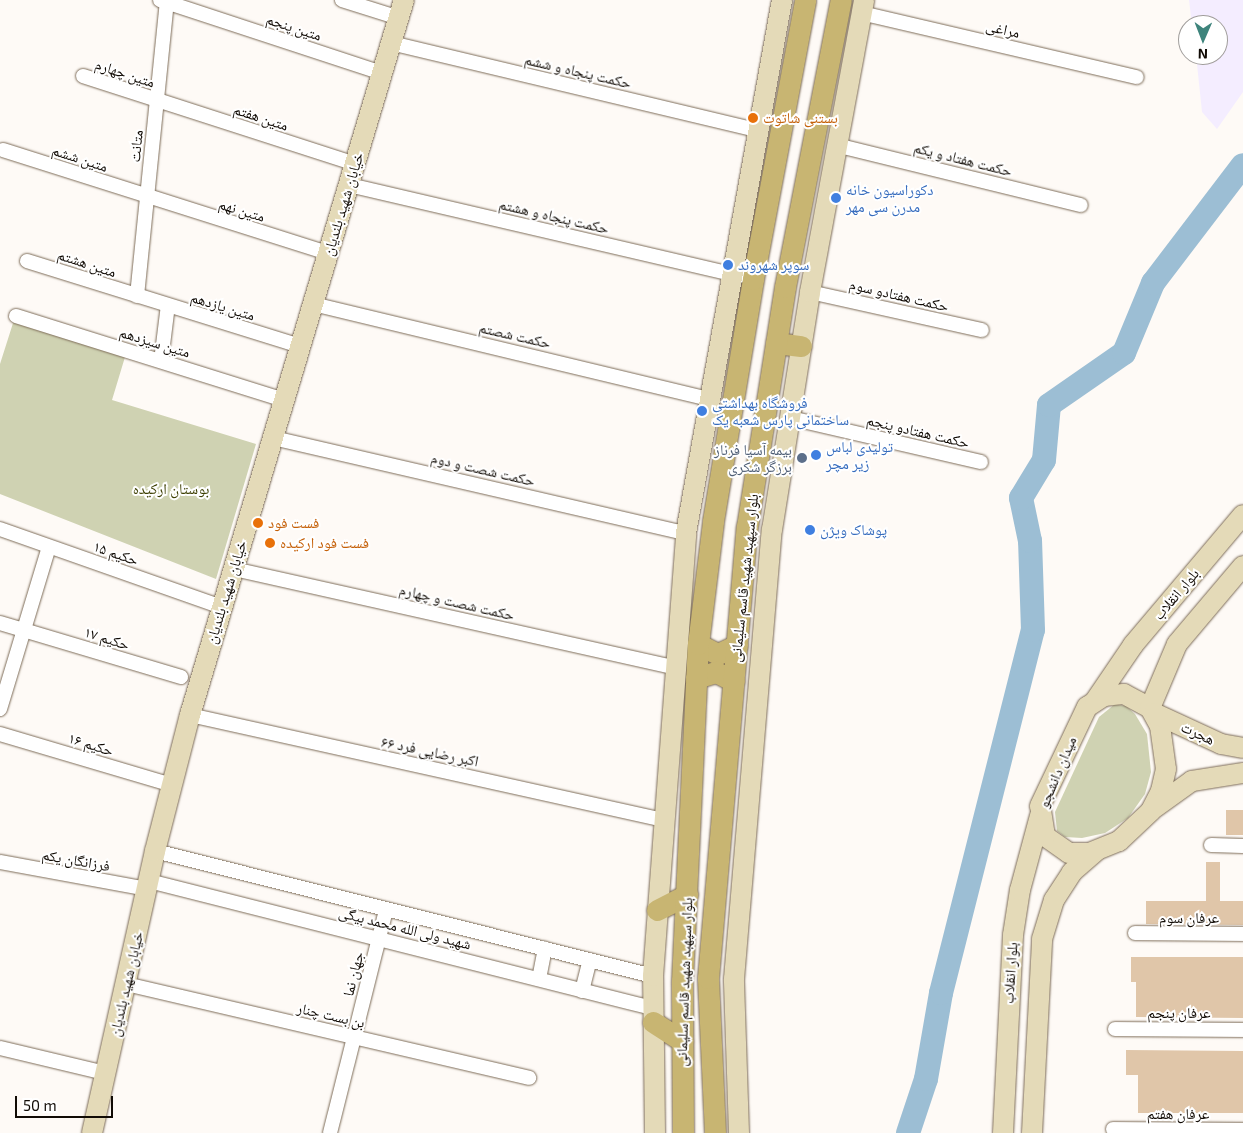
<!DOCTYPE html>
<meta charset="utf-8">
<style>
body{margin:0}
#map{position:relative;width:1243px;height:1133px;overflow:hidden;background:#fefaf6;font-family:"Exo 2","Noto Naskh Arabic",sans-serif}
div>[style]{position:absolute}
.education>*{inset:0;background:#f4edff}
.green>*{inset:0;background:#cfd2b2}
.river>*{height:24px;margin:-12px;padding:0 12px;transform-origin:12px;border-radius:12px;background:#9cbed4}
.building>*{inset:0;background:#e0c6a9;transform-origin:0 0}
.roads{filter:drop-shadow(0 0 1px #7d6c58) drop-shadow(0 0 1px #7d6c58)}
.street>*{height:14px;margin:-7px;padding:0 7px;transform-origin:7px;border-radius:7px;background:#fff}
.secondary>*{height:20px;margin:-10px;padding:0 10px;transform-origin:10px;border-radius:10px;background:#e4dab8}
.primary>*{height:21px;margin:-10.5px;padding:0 10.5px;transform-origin:10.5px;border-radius:10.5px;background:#c8b572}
.dots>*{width:14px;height:14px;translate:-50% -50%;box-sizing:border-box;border:2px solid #fff;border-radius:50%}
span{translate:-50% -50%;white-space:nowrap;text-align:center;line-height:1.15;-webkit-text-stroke:4px #fff;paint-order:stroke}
.street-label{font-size:15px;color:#110b05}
.food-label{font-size:15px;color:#c56008}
.left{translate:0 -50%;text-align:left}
.shop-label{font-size:15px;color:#366cbe}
.service-label{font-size:15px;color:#4e5e75}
.right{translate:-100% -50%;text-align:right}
.park-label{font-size:15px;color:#3c3e00}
.north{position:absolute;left:1178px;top:15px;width:50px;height:50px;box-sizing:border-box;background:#fff;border:1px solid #a09d9b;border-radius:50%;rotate:181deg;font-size:14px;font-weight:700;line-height:20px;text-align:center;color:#110b05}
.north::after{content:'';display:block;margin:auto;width:18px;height:22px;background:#3e847c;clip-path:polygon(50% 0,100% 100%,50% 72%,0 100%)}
.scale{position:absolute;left:15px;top:1096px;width:98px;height:22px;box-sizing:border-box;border:2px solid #110b05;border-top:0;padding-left:6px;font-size:15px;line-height:18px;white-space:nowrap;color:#110b05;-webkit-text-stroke:4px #fff;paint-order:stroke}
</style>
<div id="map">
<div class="education">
<i style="clip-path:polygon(1189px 0,1243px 0,1243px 92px,1217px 129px,1202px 112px,1196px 55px,1218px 55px,1218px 25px,1192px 25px)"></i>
</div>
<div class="green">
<i style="clip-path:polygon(14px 320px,125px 357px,112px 400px,256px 444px,216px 579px,0 494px,0 364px)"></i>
<i style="clip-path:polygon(1115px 704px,1126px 706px,1135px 714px,1147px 734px,1151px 772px,1145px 794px,1128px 818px,1105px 833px,1082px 838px,1065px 837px,1057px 831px,1055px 812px,1099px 717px)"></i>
</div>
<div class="river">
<i style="left:908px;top:1133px;width:57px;rotate:-71.6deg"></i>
<i style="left:926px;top:1079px;width:87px;rotate:-80.1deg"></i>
<i style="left:941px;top:993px;width:374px;rotate:-75.8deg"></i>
<i style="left:1033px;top:630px;width:89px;rotate:-91.9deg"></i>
<i style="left:1030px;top:541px;width:44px;rotate:-101.8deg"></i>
<i style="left:1021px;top:498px;width:44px;rotate:-58.8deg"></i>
<i style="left:1044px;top:460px;width:55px;rotate:-84.8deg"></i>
<i style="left:1049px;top:405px;width:91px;rotate:-34.7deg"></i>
<i style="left:1124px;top:353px;width:76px;rotate:-67.5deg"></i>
<i style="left:1153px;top:283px;width:148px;rotate:-52.7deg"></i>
</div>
<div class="building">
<i style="left:1226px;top:810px;width:17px;height:25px"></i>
<i style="clip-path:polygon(1206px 862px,1220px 862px,1220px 901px,1243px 901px,1243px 925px,1146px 924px,1146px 901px,1206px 901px)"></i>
<i style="clip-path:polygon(1131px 957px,1243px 957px,1243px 1018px,1136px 1017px,1136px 982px,1131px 982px)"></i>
<i style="clip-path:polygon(1126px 1050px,1243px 1051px,1243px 1113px,1138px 1113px,1138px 1075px,1126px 1075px)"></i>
</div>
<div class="roads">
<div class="street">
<i style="left:160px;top:0;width:234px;rotate:18.2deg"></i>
<i style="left:342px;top:0;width:60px;rotate:17.5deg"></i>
<i style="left:861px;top:13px;width:283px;rotate:13.1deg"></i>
<i style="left:391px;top:43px;width:376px;rotate:13.4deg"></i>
<i style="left:83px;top:76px;width:286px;rotate:17.9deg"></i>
<i style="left:836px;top:145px;width:252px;rotate:13.8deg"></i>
<i style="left:3px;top:150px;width:341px;rotate:17.6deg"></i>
<i style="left:349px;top:185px;width:401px;rotate:13.1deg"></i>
<i style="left:27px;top:261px;width:286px;rotate:17.3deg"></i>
<i style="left:810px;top:292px;width:176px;rotate:12.5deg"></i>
<i style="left:137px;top:296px;width:298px;rotate:-84.2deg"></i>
<i style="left:313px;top:304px;width:408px;rotate:13.5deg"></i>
<i style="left:16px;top:316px;width:281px;rotate:17.4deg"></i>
<i style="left:161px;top:361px;width:56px;rotate:-82.9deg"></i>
<i style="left:790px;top:418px;width:196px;rotate:13deg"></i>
<i style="left:273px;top:438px;width:424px;rotate:13deg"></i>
<i style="left:0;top:529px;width:234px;rotate:19.4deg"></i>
<i style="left:234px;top:569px;width:451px;rotate:12.6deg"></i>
<i style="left:0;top:623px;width:189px;rotate:16.6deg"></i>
<i style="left:0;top:709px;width:169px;rotate:-73.2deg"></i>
<i style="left:190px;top:715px;width:485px;rotate:12.5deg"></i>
<i style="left:0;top:734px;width:179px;rotate:16.5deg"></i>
<i style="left:1211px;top:845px;width:32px;rotate:2deg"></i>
<i style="left:155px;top:851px;width:513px;rotate:14.09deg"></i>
<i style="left:0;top:862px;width:149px;rotate:10.4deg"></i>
<i style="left:149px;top:881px;width:519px;rotate:14.17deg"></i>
<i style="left:1135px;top:933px;width:108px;rotate:0.5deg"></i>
<i style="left:539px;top:979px;width:31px;rotate:-79deg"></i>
<i style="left:126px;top:984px;width:414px;rotate:13.1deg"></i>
<i style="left:582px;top:991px;width:32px;rotate:-76deg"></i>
<i style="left:1115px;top:1029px;width:128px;rotate:0.4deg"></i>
<i style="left:0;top:1048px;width:108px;rotate:13.4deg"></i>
<i style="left:1113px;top:1129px;width:130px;rotate:0.4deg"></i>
<i style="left:330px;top:1133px;width:230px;rotate:-75.9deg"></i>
</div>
<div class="secondary">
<i style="left:1124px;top:694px;width:30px;rotate:28deg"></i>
<i style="left:1150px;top:708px;width:21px;rotate:61deg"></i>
<i style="left:1160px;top:726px;width:43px;rotate:82.1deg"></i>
<i style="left:1166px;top:769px;width:23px;rotate:103deg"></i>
<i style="left:1161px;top:791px;width:22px;rotate:117deg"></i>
<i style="left:1151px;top:811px;width:44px;rotate:136.8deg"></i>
<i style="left:1119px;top:841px;width:32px;rotate:158deg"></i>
<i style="left:1089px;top:853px;width:20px;rotate:180deg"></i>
<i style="left:1069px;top:853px;width:29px;rotate:-145deg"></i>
<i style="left:1045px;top:836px;width:30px;rotate:-99deg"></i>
<i style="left:1040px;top:806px;width:110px;rotate:-64.6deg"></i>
<i style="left:1087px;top:707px;width:20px;rotate:-33deg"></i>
<i style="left:1104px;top:696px;width:20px;rotate:-6deg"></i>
<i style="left:1095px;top:701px;width:68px;rotate:-55.8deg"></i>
<i style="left:1133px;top:645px;width:170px;rotate:-49.8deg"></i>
<i style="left:1150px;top:708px;width:69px;rotate:-67.1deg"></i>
<i style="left:1177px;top:644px;width:102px;rotate:-49.8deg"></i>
<i style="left:1154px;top:713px;width:74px;rotate:24.8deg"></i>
<i style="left:1221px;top:744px;width:22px;rotate:10deg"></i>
<i style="left:1153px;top:809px;width:48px;rotate:-35.7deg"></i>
<i style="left:1192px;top:781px;width:52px;rotate:-8.9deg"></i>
<i style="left:92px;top:1133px;width:289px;rotate:-77.4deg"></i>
<i style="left:155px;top:851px;width:140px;rotate:-75.6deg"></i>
<i style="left:190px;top:715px;width:746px;rotate:-73.34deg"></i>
<i style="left:655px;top:1133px;width:157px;rotate:-90.7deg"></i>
<i style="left:653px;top:976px;width:444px;rotate:-85.7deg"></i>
<i style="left:686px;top:533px;width:542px;rotate:-79.79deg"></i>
<i style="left:739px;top:1133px;width:154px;rotate:-91.9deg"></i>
<i style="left:734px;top:979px;width:451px;rotate:-85.2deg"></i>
<i style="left:772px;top:530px;width:241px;rotate:-80.9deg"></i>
<i style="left:810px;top:292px;width:297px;rotate:-79.5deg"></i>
<i style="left:1003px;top:1133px;width:198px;rotate:-87.1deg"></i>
<i style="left:1013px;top:935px;width:46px;rotate:-81.2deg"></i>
<i style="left:1020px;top:890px;width:77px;rotate:-74.9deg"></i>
<i style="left:1032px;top:1133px;width:194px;rotate:-87deg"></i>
<i style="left:1042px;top:939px;width:41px;rotate:-72.9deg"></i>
<i style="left:1054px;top:900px;width:33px;rotate:-57deg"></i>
<i style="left:1072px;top:872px;width:32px;rotate:-41deg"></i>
</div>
<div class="primary">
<i style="left:776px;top:343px;width:25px;rotate:7deg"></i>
<i style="left:698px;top:644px;width:22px;rotate:27deg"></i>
<i style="left:718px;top:654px;width:21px;rotate:-25deg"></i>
<i style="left:696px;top:678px;width:21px;rotate:-17deg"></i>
<i style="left:716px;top:672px;width:20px;rotate:27deg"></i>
<i style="left:657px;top:910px;width:34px;rotate:-27deg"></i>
<i style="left:653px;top:1022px;width:35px;rotate:33deg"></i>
<i style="left:683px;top:1133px;width:152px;rotate:-90.4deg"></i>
<i style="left:682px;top:981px;width:337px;rotate:-87.3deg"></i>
<i style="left:698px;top:644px;width:124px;rotate:-83deg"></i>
<i style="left:713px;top:521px;width:245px;rotate:-80.6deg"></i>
<i style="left:753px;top:279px;width:284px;rotate:-79.4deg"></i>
<i style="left:715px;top:1133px;width:155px;rotate:-92.6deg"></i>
<i style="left:708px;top:978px;width:453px;rotate:-85.1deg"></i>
<i style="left:747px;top:527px;width:243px;rotate:-81deg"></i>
<i style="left:785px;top:287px;width:292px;rotate:-79deg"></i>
</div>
</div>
<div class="dots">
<i style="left:753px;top:118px;background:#e8710a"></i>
<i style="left:836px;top:198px;background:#3f7fe0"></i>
<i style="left:728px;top:265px;background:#3f7fe0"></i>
<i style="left:702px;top:411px;background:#3f7fe0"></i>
<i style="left:816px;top:455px;background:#3f7fe0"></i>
<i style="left:802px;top:458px;background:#5c6f8a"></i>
<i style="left:258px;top:523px;background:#e8710a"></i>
<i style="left:810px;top:530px;background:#3f7fe0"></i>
<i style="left:270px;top:543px;background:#e8710a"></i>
</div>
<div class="street-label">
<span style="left:294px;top:27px;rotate:18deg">متین پنجم</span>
<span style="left:1003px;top:29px;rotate:13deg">مراغی</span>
<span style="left:578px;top:71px;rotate:13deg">حکمت پنجاه و ششم</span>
<span style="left:125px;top:73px;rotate:18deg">متین چهارم</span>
<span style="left:261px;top:117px;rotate:18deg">متین هفتم</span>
<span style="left:136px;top:146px;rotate:-84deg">متانت</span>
<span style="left:80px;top:158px;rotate:18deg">متین ششم</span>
<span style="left:963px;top:159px;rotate:14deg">حکمت هفتاد و یکم</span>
<span style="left:343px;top:204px;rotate:-73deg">خیابان شهید بلندیان</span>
<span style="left:242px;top:210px;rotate:17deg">متین نهم</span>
<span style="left:554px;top:216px;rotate:13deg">حکمت پنجاه و هشتم</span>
<span style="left:87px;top:263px;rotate:18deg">متین هشتم</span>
<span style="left:899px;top:295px;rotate:13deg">حکمت هفتادو سوم</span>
<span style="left:223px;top:306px;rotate:17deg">متین یازدهم</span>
<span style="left:515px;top:335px;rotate:13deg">حکمت شصتم</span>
<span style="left:155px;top:342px;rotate:17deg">متین سیزدهم</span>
<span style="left:918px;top:431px;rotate:13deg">حکمت هفتادو پنجم</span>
<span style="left:483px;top:469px;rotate:13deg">حکمت شصت و دوم</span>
<span style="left:116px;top:553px;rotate:19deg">حکیم ۱۵</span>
<span style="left:744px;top:578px;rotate:-84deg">بلوار سپهبد شهید قاسم سلیمانی</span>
<span style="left:226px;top:592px;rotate:-73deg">خیابان شهید بلندیان</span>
<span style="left:1176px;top:594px;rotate:-50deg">بلوار انقلاب</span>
<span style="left:457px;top:602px;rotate:13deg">حکمت شصت و چهارم</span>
<span style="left:107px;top:638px;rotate:17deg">حکیم ۱۷</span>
<span style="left:1198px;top:733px;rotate:25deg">هجرت</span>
<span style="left:91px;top:744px;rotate:17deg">حکیم ۱۶</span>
<span style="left:430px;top:751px;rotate:12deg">۶۶ اکبر رضایی فرد</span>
<span style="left:1057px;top:772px;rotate:-67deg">میدان دانشجو</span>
<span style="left:76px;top:860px;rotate:10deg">فرزانگان یکم</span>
<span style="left:1189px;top:918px">عرفان سوم</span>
<span style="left:405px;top:928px;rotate:14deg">شهید ولی الله محمد بیگی</span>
<span style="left:1010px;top:973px;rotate:-86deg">بلوار انقلاب</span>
<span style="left:353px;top:974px;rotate:-76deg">جهان نما</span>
<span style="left:684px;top:982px;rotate:-88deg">بلوار سپهبد شهید قاسم سلیمانی</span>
<span style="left:126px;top:984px;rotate:-77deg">خیابان شهید بلندیان</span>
<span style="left:1179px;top:1013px">عرفان پنجم</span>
<span style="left:331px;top:1015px;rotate:13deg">بن بست چنار</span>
<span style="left:1178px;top:1114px">عرفان هفتم</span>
</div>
<div class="food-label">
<span class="left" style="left:763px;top:118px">بستنی شاتوت</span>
<span class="left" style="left:268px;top:523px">فست فود</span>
<span class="left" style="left:280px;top:543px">فست فود ارکیده</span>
</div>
<div class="shop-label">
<span class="left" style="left:846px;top:198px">دکوراسیون خانه<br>مدرن سی مهر</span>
<span class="left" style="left:738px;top:265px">سوپر شهروند</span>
<span class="left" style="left:712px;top:411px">فروشگاه بهداشتی<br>ساختمانی پارس شعبه یک</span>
<span class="left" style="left:826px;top:455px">تولیدی لباس<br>زیر مچر</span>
<span class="left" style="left:820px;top:530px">پوشاک ویژن</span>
</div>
<div class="service-label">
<span class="right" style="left:792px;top:458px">بیمه آسیا فرناز<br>برزگر شکری</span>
</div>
<div class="park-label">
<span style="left:171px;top:489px">بوستان ارکیده</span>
</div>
<div class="north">N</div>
<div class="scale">50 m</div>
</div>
